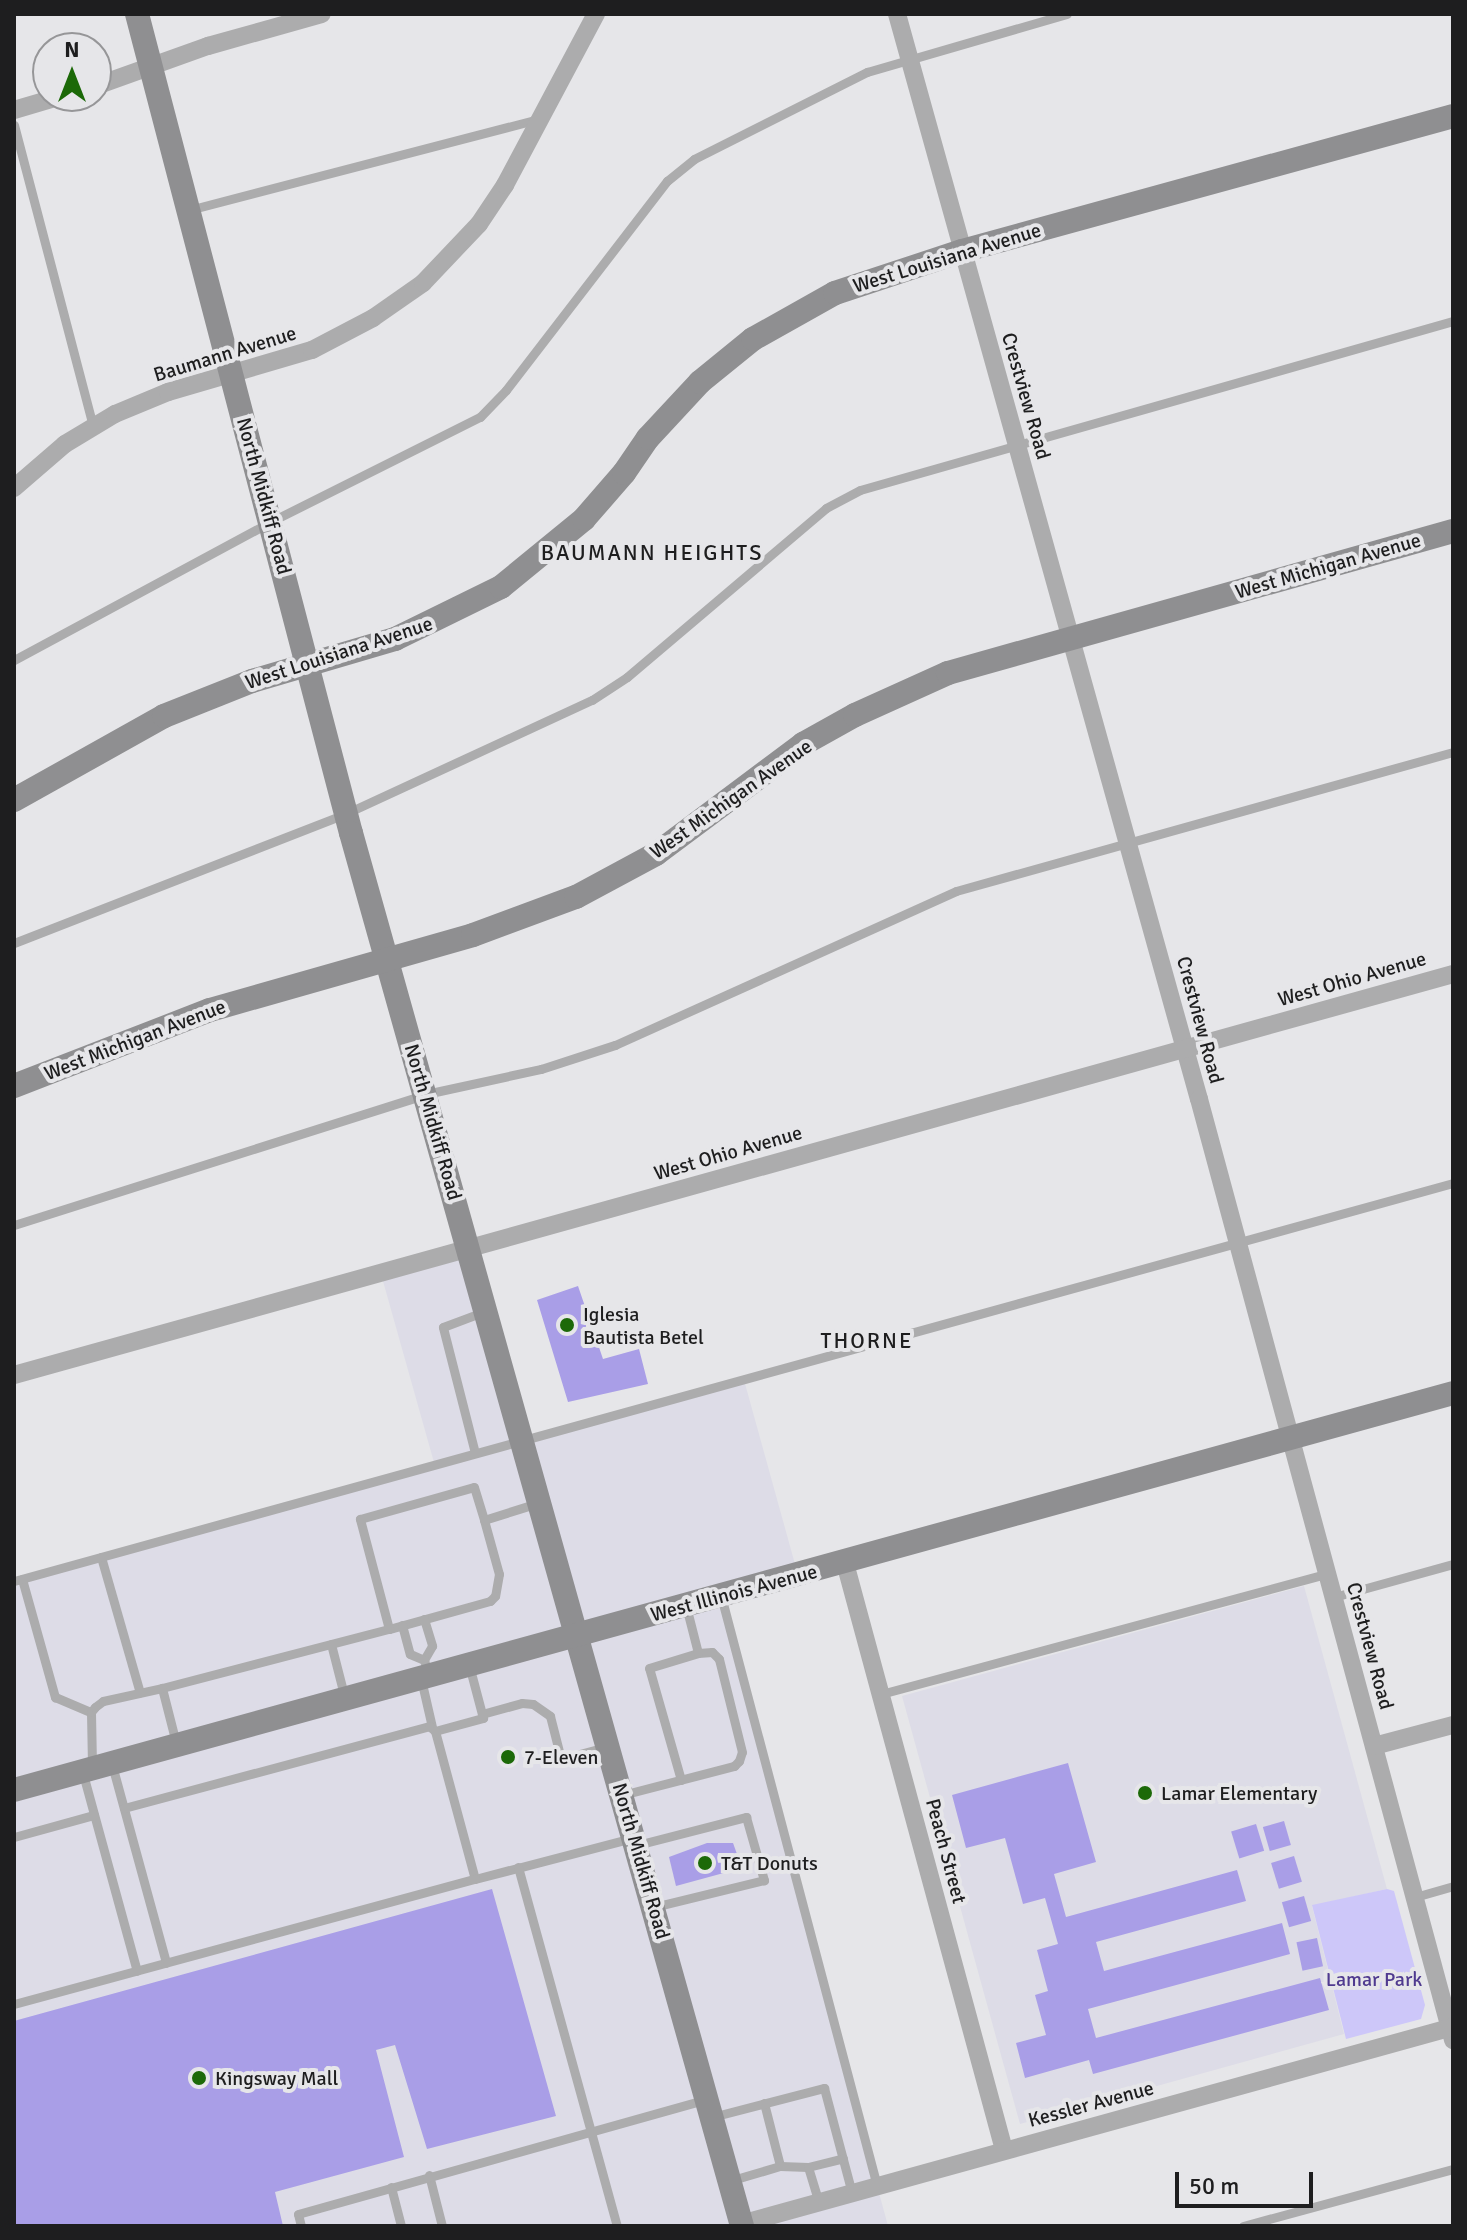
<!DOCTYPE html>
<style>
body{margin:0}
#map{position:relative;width:1467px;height:2240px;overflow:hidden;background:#e6e6e9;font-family:Signika,sans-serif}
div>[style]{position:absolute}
.built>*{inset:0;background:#dddce7}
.green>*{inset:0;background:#cdc7f9}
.building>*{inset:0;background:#a99ee7;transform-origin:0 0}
.lane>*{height:9px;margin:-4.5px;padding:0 4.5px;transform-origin:4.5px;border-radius:4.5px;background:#acacad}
.street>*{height:18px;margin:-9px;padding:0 9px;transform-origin:9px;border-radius:9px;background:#acacad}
.secondary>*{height:24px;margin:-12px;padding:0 12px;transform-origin:12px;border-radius:12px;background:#8f8f91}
.dots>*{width:22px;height:22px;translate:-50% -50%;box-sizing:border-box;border:4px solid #e6e6e9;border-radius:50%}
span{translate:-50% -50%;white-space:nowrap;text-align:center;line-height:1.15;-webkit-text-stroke:8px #e6e6e9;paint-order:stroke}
.street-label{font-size:20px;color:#1e1e1f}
.poi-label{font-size:20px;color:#1e1e1f}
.left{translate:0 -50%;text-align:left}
.park-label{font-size:20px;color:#4f3a8f}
.neighbourhood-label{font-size:22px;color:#1e1e1f;letter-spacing:2px}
.frame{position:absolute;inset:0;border:16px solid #1e1e1f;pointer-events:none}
.north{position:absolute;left:32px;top:32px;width:80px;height:80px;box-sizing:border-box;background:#e6e6e9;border:2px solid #969698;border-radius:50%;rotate:0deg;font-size:22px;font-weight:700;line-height:32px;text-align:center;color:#1e1e1f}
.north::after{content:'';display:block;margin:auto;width:28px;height:36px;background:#1c6908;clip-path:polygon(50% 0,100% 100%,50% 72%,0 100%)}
.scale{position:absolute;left:1175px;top:2172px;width:138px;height:36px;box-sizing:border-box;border:4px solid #1e1e1f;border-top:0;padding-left:10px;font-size:24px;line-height:28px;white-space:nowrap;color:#1e1e1f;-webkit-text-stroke:6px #e6e6e9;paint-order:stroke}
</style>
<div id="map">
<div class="built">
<i style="clip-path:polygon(461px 1252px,527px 1441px,744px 1380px,798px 1575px,718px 1597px,888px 2226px,14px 2226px,14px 1582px,435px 1466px,381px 1274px)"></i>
<i style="clip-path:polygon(1304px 1586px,1387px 1889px,1312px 1906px,1344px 2034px,1020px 2124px,902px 1696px)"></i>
</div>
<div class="green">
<i style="clip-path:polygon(1387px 1889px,1394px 1891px,1425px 2005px,1421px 2019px,1346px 2039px,1312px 1905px)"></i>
</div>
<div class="building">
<i style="clip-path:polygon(578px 1286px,603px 1359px,639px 1349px,648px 1384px,568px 1402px,537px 1300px)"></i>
<i style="clip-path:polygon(1068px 1763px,1096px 1862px,1054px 1874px,1066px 1917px,1237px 1870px,1246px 1901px,1096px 1942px,1104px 1971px,1282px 1923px,1290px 1954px,1088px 2009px,1096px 2038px,1320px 1978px,1329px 2010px,1093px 2074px,1089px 2060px,1025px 2078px,1016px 2043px,1046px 2035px,1035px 1995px,1048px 1991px,1037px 1950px,1058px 1944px,1045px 1898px,1023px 1904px,1005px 1838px,966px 1848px,952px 1795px)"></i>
<i style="left:1284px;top:1821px;width:25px;height:22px;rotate:74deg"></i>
<i style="left:1256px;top:1824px;width:28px;height:26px;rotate:73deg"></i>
<i style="clip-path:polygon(707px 1843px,733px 1843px,742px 1868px,676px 1886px,669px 1857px)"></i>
<i style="left:1294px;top:1856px;width:27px;height:24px;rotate:73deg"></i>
<i style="clip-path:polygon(492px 1889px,556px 2116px,427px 2149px,395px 2045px,376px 2050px,404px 2157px,275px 2192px,283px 2226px,14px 2226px,14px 2021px)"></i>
<i style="left:1304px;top:1896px;width:26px;height:23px;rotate:74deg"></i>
<i style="left:1317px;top:1938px;width:29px;height:21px;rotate:78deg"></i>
</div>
<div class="lane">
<i style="left:14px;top:125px;width:312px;rotate:75.3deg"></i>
<i style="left:189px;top:210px;width:361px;rotate:-14.6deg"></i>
<i style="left:14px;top:660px;width:291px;rotate:-28.3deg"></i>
<i style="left:270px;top:522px;width:235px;rotate:-26.6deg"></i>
<i style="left:480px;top:417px;width:37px;rotate:-46deg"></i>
<i style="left:506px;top:390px;width:264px;rotate:-52.4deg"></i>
<i style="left:667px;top:181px;width:35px;rotate:-39deg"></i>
<i style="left:694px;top:159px;width:194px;rotate:-26.7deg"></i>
<i style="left:867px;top:72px;width:208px;rotate:-16.2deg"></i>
<i style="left:14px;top:943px;width:357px;rotate:-21.3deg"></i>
<i style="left:347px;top:813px;width:270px;rotate:-24.8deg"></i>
<i style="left:592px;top:700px;width:42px;rotate:-33.3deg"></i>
<i style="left:627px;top:677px;width:261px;rotate:-40.3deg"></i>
<i style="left:826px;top:508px;width:38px;rotate:-28deg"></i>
<i style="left:860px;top:490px;width:617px;rotate:-15.91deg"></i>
<i style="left:14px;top:1225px;width:432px;rotate:-17.6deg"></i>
<i style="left:426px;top:1094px;width:118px;rotate:-12.3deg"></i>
<i style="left:541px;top:1069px;width:78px;rotate:-18deg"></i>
<i style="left:615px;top:1045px;width:374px;rotate:-24.3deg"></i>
<i style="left:956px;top:891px;width:516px;rotate:-15.63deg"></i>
<i style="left:475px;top:1453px;width:130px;rotate:-104.3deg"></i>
<i style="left:443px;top:1327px;width:43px;rotate:-20.6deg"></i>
<i style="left:484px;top:1520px;width:56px;rotate:74.5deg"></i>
<i style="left:499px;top:1574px;width:22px;rotate:100deg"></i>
<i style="left:495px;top:1596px;width:7px;rotate:135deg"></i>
<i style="left:490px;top:1601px;width:105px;rotate:164.5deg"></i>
<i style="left:389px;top:1629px;width:114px;rotate:-104.8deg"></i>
<i style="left:360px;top:1519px;width:118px;rotate:-15.7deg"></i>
<i style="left:474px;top:1487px;width:34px;rotate:73deg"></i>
<i style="left:484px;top:1520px;width:57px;rotate:-17.5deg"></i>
<i style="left:101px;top:1557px;width:141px;rotate:74deg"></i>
<i style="left:22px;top:1579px;width:123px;rotate:74.4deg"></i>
<i style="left:55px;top:1697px;width:39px;rotate:23deg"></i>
<i style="left:14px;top:1581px;width:1493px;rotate:-15.46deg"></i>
<i style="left:721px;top:1596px;width:610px;rotate:75.19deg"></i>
<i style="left:1334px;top:1597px;width:123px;rotate:-15.5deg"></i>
<i style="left:424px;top:1619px;width:28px;rotate:73deg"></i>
<i style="left:432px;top:1646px;width:16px;rotate:120deg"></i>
<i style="left:424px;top:1660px;width:17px;rotate:73deg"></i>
<i style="left:402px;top:1625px;width:30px;rotate:75deg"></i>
<i style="left:410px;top:1654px;width:15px;rotate:23deg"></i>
<i style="left:331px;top:1644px;width:57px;rotate:75.7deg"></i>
<i style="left:421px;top:1679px;width:49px;rotate:77.1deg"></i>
<i style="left:881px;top:1694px;width:462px;rotate:-15.1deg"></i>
<i style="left:482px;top:1714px;width:41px;rotate:-15.4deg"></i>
<i style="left:522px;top:1703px;width:11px;rotate:5deg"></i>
<i style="left:533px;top:1704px;width:21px;rotate:35deg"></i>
<i style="left:550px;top:1716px;width:44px;rotate:75.7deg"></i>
<i style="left:561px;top:1759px;width:47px;rotate:-14.9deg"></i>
<i style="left:435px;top:1731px;width:50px;rotate:-15.2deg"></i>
<i style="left:483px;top:1718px;width:55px;rotate:-104.8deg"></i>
<i style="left:176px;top:1743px;width:57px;rotate:-104.3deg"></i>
<i style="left:162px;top:1688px;width:235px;rotate:-14.6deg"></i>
<i style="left:92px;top:1765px;width:53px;rotate:-91.1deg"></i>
<i style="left:91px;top:1712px;width:6px;rotate:-51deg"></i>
<i style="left:95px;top:1707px;width:10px;rotate:-37deg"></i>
<i style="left:103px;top:1701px;width:60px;rotate:-12.4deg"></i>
<i style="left:112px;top:1765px;width:205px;rotate:74.7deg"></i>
<i style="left:83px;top:1774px;width:204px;rotate:74.7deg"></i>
<i style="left:681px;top:1780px;width:116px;rotate:-105.9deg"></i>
<i style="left:649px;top:1668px;width:51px;rotate:-17deg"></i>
<i style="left:622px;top:1795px;width:116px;rotate:-14.5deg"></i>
<i style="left:734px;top:1766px;width:7px;rotate:-45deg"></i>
<i style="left:739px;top:1761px;width:9px;rotate:-72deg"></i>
<i style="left:742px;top:1752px;width:96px;rotate:-103.9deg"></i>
<i style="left:719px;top:1659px;width:10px;rotate:-135deg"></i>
<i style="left:712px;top:1652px;width:14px;rotate:176deg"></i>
<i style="left:698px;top:1653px;width:49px;rotate:-104.3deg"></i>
<i style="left:124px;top:1808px;width:316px;rotate:-15deg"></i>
<i style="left:429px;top:1726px;width:8px;rotate:40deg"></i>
<i style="left:435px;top:1731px;width:153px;rotate:74.9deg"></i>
<i style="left:475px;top:1879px;width:162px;rotate:-14.6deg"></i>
<i style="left:14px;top:1837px;width:83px;rotate:-15.4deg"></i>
<i style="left:637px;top:1845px;width:113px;rotate:-14.4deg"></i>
<i style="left:746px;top:1817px;width:66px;rotate:74.1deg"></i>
<i style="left:764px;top:1880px;width:113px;rotate:166.2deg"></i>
<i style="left:518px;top:1867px;width:372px;rotate:74.6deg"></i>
<i style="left:1415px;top:1897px;width:40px;rotate:-16deg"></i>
<i style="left:14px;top:2004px;width:478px;rotate:-15.2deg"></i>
<i style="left:764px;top:2103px;width:65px;rotate:75.7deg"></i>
<i style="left:712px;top:2117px;width:116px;rotate:-14.5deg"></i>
<i style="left:824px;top:2088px;width:109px;rotate:75.1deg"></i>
<i style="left:808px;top:2167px;width:37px;rotate:73deg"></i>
<i style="left:429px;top:2175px;width:53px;rotate:75.7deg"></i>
<i style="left:729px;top:2181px;width:53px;rotate:-16.4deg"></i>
<i style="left:780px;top:2166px;width:28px;rotate:2deg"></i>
<i style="left:808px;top:2167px;width:36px;rotate:-14deg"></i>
<i style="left:391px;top:2187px;width:40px;rotate:75.6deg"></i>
<i style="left:301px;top:2226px;width:12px;rotate:-104deg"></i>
<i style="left:298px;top:2214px;width:421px;rotate:-15.7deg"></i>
<i style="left:1243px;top:2226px;width:218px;rotate:-15.2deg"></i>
</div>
<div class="street">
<i style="left:897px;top:14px;width:1126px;rotate:74.45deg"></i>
<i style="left:1199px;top:1099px;width:975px;rotate:74.89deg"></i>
<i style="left:96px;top:86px;width:119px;rotate:-19.7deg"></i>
<i style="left:208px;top:46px;width:118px;rotate:-15.7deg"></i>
<i style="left:14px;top:110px;width:50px;rotate:-16.3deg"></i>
<i style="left:14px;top:488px;width:67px;rotate:-40.8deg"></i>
<i style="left:65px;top:444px;width:58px;rotate:-31deg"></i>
<i style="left:115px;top:414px;width:57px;rotate:-22.5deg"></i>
<i style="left:168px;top:392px;width:150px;rotate:-16.3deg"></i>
<i style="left:312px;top:350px;width:69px;rotate:-27.7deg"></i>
<i style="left:373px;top:318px;width:61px;rotate:-35deg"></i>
<i style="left:423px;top:283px;width:81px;rotate:-46.5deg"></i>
<i style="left:479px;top:224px;width:47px;rotate:-56.3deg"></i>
<i style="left:505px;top:185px;width:194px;rotate:-62deg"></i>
<i style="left:14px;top:1375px;width:1494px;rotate:-15.57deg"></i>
<i style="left:845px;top:1563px;width:608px;rotate:74.84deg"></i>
<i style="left:1374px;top:1746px;width:82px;rotate:-14.9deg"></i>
<i style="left:741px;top:2224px;width:739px;rotate:-15.47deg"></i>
</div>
<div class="secondary">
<i style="left:137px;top:14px;width:846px;rotate:75.36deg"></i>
<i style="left:351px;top:833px;width:1447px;rotate:74.32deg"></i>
<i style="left:14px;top:800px;width:172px;rotate:-29.2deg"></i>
<i style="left:164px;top:716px;width:95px;rotate:-21.7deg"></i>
<i style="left:252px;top:681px;width:149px;rotate:-16.4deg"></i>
<i style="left:395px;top:639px;width:118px;rotate:-26.1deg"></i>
<i style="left:501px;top:587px;width:107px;rotate:-39.3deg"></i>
<i style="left:584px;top:519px;width:61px;rotate:-49deg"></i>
<i style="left:624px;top:473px;width:42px;rotate:-55.6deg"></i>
<i style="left:648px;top:438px;width:76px;rotate:-47.1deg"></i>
<i style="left:700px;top:382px;width:68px;rotate:-39.1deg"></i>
<i style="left:753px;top:339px;width:94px;rotate:-29.3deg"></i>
<i style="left:835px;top:293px;width:134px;rotate:-18.3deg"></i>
<i style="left:962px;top:251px;width:509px;rotate:-15.37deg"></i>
<i style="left:14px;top:1086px;width:210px;rotate:-21.2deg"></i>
<i style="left:210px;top:1010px;width:273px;rotate:-15.9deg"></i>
<i style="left:473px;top:935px;width:110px;rotate:-20.3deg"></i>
<i style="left:576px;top:897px;width:91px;rotate:-28.3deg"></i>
<i style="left:656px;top:854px;width:184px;rotate:-36.8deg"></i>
<i style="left:803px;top:744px;width:60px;rotate:-29.1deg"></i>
<i style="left:855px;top:715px;width:102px;rotate:-24.3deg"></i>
<i style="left:948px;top:673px;width:525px;rotate:-15.71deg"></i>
<i style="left:14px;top:1790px;width:1493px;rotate:-15.42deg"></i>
</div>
<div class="dots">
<i style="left:567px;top:1325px;background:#1c6908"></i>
<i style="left:508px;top:1757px;background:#1c6908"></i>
<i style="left:1145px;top:1793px;background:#1c6908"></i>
<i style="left:705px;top:1863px;background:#1c6908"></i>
<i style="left:199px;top:2078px;background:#1c6908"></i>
</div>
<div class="street-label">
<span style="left:947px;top:258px;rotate:-17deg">West Louisiana Avenue</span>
<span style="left:225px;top:354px;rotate:-17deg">Baumann Avenue</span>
<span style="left:1026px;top:396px;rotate:74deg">Crestview Road</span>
<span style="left:264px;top:496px;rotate:75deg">North Midkiff Road</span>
<span style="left:1328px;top:566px;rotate:-16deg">West Michigan Avenue</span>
<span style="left:339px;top:653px;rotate:-18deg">West Louisiana Avenue</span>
<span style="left:731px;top:799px;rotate:-35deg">West Michigan Avenue</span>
<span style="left:1352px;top:979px;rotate:-16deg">West Ohio Avenue</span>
<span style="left:1200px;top:1020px;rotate:75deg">Crestview Road</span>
<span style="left:135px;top:1040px;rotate:-21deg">West Michigan Avenue</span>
<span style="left:433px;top:1122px;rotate:74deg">North Midkiff Road</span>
<span style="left:728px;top:1153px;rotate:-16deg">West Ohio Avenue</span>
<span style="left:734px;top:1593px;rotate:-15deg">West Illinois Avenue</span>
<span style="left:1370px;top:1646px;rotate:75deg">Crestview Road</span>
<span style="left:946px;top:1851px;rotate:75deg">Peach Street</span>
<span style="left:641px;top:1861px;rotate:74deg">North Midkiff Road</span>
<span style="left:1091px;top:2104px;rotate:-15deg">Kessler Avenue</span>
</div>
<div class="poi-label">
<span class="left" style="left:583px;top:1326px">Iglesia<br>Bautista Betel</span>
<span class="left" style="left:524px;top:1757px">7-Eleven</span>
<span class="left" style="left:1161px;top:1793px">Lamar Elementary</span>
<span class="left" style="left:721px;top:1863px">T&amp;T Donuts</span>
<span class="left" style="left:215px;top:2078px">Kingsway Mall</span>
</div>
<div class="park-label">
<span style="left:1374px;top:1979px">Lamar Park</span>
</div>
<div class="neighbourhood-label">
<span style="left:652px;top:553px">BAUMANN HEIGHTS</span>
<span style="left:867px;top:1341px">THORNE</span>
</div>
<div class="frame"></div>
<div class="north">N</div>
<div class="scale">50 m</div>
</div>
